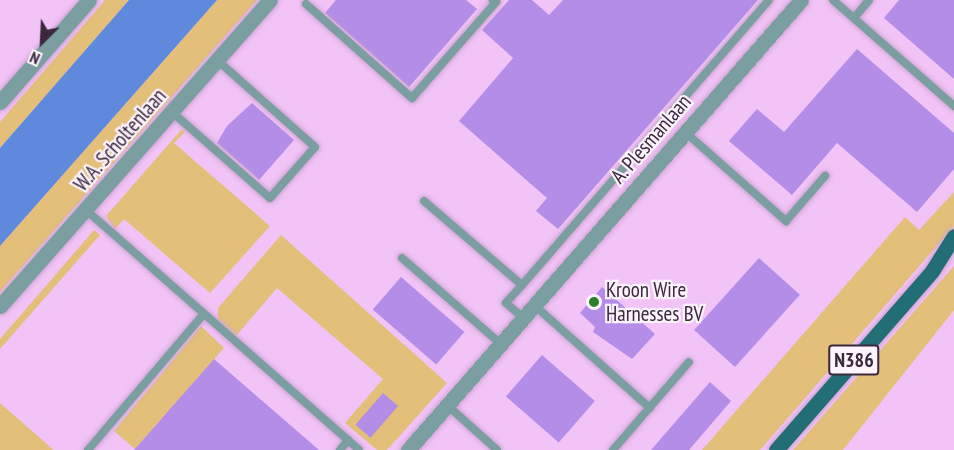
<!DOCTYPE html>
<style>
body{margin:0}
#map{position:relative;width:954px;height:450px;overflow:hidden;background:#f1c3f6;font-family:"PT Sans Narrow",sans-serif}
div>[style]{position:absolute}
.green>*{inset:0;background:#e3bf79}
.water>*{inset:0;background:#5f89dc}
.building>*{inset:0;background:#b48de8;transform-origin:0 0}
.roads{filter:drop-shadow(0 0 2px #cca4d1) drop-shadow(0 0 2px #cca4d1)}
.lane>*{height:8px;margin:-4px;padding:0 4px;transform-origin:4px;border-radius:4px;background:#7b9ea1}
.street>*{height:15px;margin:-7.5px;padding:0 7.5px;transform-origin:7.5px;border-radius:7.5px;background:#7b9ea1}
.primary>*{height:15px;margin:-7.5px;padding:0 7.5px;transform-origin:7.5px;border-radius:7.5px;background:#236e74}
.dots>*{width:16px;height:16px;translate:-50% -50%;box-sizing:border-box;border:3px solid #fcf3fd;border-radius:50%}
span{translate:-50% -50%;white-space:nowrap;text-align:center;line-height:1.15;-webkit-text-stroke:4.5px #fcf3fd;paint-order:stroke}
.shield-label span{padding:2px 4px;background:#fcf3fd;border:2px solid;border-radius:4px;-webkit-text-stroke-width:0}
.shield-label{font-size:20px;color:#3a283c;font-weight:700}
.street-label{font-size:21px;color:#3a283c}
.poi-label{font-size:21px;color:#3a283c}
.left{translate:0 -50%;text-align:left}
.north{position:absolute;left:12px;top:12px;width:60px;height:60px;-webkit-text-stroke:4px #fcf3fd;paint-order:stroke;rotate:204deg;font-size:16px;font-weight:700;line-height:24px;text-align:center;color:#3a283c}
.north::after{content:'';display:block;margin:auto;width:21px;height:27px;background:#3a283c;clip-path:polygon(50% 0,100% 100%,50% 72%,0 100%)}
</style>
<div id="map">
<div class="green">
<i style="clip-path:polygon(105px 0,129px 0,0 148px,0 122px)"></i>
<i style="clip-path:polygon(217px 0,257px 0,0 292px,0 246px)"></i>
<i style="clip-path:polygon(182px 129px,185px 132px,174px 143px,270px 226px,210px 293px,124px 219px,115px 229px,106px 216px)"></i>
<i style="clip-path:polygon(954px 192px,954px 226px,760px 450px,702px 450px,905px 217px,919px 230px)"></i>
<i style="clip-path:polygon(94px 230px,100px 235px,0 349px,0 339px)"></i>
<i style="clip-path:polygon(281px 235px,447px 383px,387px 450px,377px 450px,345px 423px,383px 379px,277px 288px,236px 336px,218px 319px,218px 308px)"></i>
<i style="clip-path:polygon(954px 266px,954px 310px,843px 450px,793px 450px)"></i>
<i style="clip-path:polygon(201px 326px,224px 348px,135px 449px,114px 431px)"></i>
<i style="clip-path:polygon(0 403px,48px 445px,53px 450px,0 450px)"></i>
</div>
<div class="water">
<i style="clip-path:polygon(129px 0,217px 0,0 246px,0 148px)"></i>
</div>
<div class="building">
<i style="clip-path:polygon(336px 0,466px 0,477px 9px,409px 87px,325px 13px)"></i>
<i style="clip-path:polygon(509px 0,532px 0,549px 15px,563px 0,758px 0,558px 229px,536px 211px,547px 198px,459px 121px,513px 58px,482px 30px)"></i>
<i style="clip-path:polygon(899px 0,954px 0,954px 79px,884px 18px)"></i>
<i style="clip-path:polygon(857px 49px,954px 133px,954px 169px,917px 212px,837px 143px,792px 195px,729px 141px,757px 109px,784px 132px)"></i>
<i style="clip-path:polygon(252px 103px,294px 140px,259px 180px,217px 143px,227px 126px)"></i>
<i style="left:759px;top:258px;width:55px;height:97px;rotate:42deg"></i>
<i style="left:401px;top:277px;width:84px;height:43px;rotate:41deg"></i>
<i style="clip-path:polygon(602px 287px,655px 334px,632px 359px,593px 332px,595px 327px,580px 313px)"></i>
<i style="left:542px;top:355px;width:70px;height:55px;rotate:41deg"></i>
<i style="clip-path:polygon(214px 359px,319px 450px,134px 450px)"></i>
<i style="clip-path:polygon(710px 382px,731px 401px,689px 450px,651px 450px)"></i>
<i style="left:383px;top:393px;width:20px;height:42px;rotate:41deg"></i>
</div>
<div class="roads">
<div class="lane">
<i style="left:833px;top:0;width:161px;rotate:41.2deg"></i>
<i style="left:306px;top:4px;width:142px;rotate:41.6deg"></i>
<i style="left:412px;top:98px;width:128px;rotate:-48.8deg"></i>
<i style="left:496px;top:2px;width:4px;rotate:-146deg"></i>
<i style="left:854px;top:18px;width:23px;rotate:-50deg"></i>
<i style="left:172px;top:112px;width:130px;rotate:41.3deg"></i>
<i style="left:270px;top:198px;width:68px;rotate:-48.6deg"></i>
<i style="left:315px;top:147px;width:131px;rotate:-138.4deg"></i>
<i style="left:685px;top:132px;width:135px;rotate:41.4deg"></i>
<i style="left:786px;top:221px;width:60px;rotate:-49.1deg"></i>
<i style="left:424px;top:201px;width:129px;rotate:40.6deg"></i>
<i style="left:522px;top:285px;width:24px;rotate:132deg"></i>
<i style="left:506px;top:303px;width:23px;rotate:41deg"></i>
<i style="left:86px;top:210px;width:363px;rotate:41.3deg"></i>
<i style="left:402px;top:258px;width:131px;rotate:41deg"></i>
<i style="left:522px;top:285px;width:377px;rotate:-49.1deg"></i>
<i style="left:534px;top:305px;width:155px;rotate:41.6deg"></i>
<i style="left:447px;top:405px;width:67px;rotate:42deg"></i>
<i style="left:88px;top:450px;width:177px;rotate:-49.6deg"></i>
<i style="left:340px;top:450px;width:13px;rotate:-51deg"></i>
<i style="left:613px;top:450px;width:116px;rotate:-49.2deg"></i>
</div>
<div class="street">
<i style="left:0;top:102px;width:135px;rotate:-48.9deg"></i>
<i style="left:0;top:306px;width:408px;rotate:-48.6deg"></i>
<i style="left:408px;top:450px;width:597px;rotate:-48.87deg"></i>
</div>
<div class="primary">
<i style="left:776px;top:450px;width:237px;rotate:-48.9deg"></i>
<i style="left:932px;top:271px;width:41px;rotate:-57.8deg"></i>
</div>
</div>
<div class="dots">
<i style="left:594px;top:302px;background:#2b7e2b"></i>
</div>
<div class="shield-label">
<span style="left:854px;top:360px">N386</span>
</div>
<div class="street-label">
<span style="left:651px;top:139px;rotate:-49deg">A. Plesmanlaan</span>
<span style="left:120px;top:140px;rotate:-49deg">W.A. Scholtenlaan</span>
</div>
<div class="poi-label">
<span class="left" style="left:606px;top:302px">Kroon Wire<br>Harnesses BV</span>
</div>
<div class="north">N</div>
</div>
